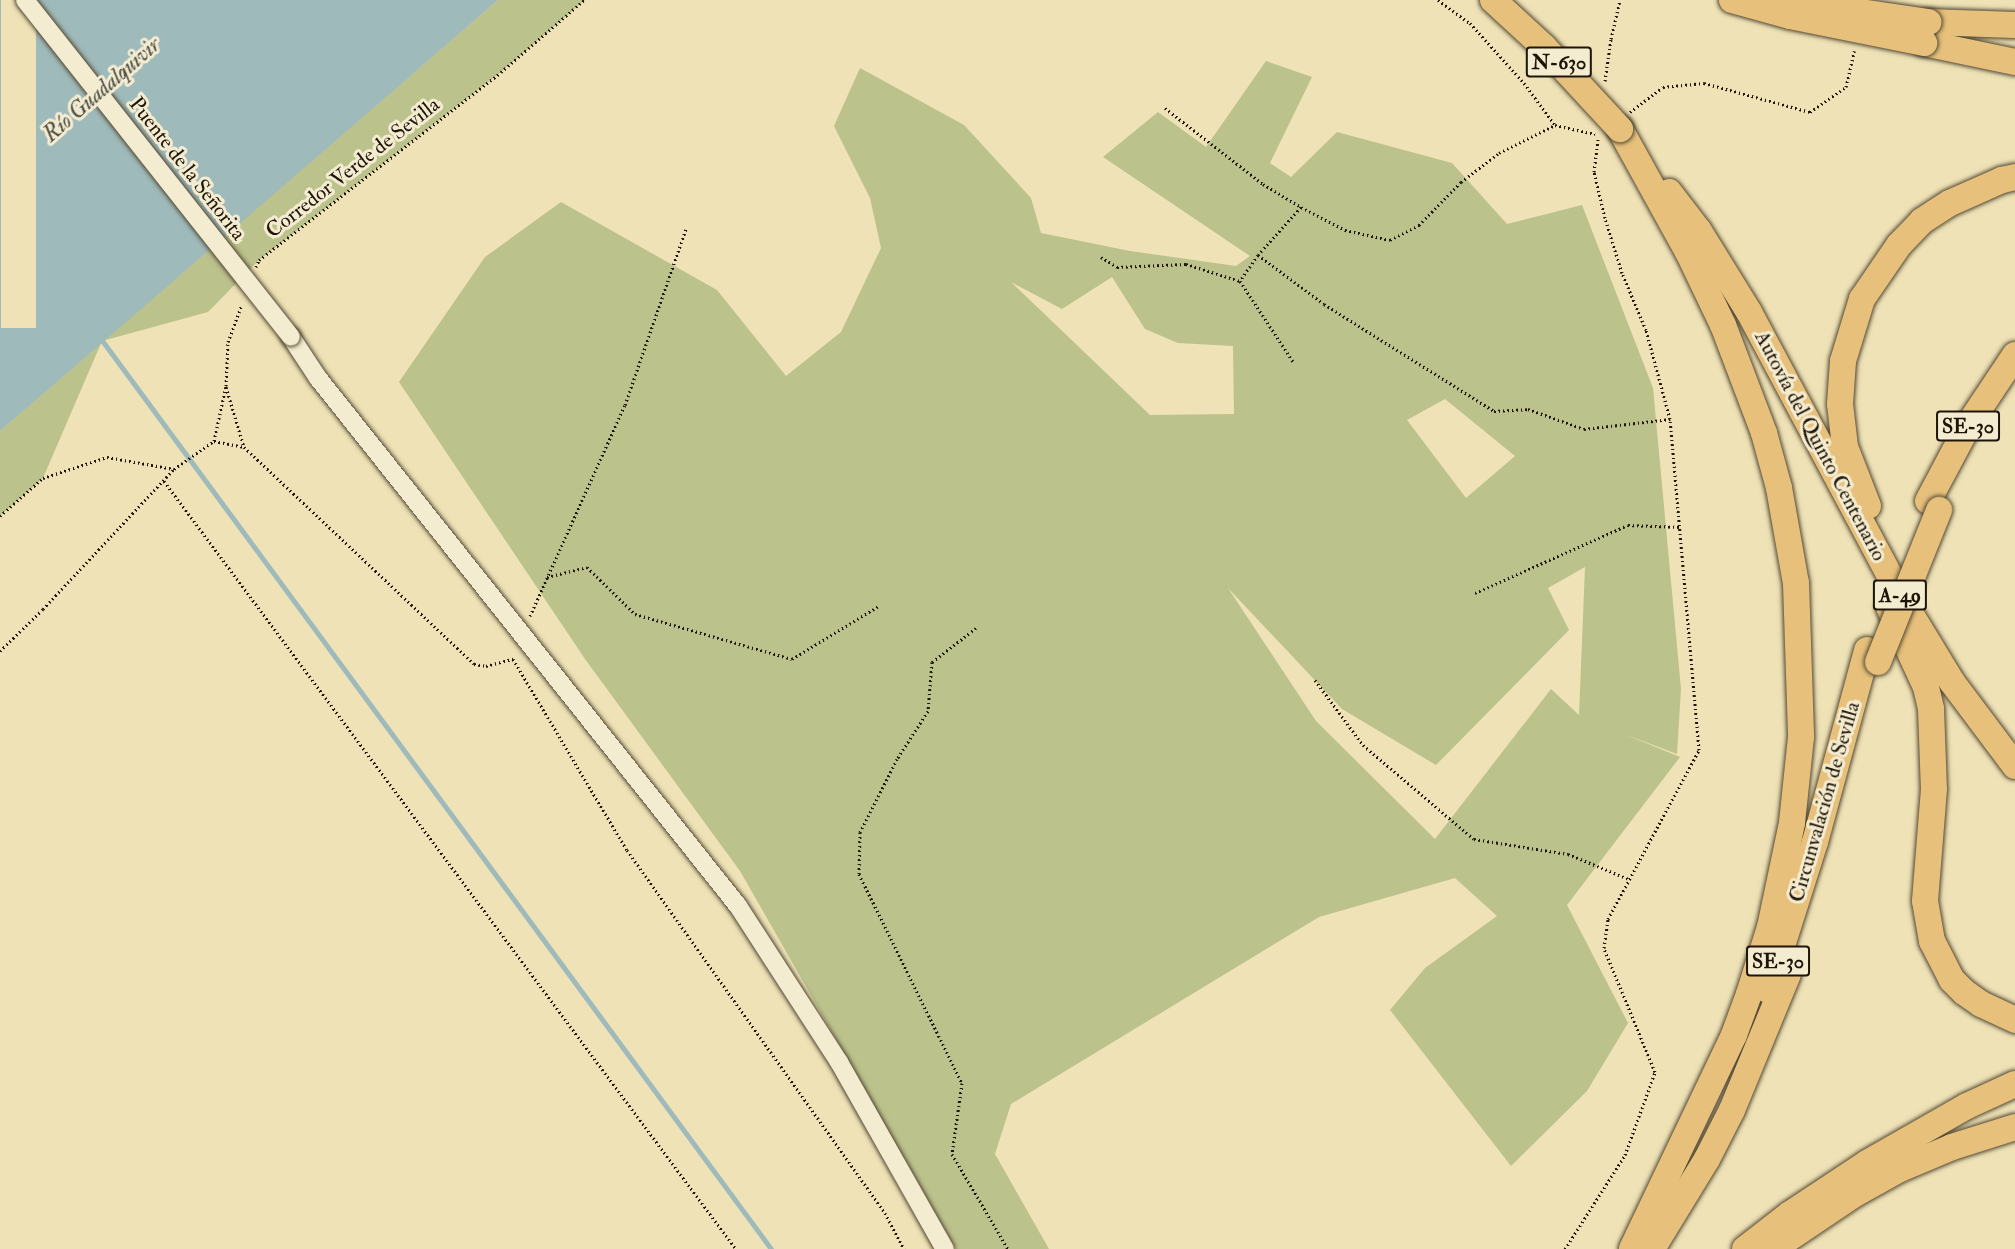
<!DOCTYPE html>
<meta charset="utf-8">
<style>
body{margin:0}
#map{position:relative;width:2015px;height:1249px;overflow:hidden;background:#eee2b6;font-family:"IM FELL Double Pica",serif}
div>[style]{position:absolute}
.green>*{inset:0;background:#bcc28c}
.water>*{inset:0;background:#9fbaba}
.pier>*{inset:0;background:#eee2b6;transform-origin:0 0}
.stream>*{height:5px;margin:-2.5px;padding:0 2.5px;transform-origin:2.5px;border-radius:2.5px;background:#9fbaba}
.path>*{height:3px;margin-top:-1.5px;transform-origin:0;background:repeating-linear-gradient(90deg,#1f1408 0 1.5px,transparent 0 4.5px)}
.roads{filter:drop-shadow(0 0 2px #534834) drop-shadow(0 0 2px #534834)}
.minor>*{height:18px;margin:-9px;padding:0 9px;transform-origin:9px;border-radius:9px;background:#f4ecd0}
.highway>*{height:26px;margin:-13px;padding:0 13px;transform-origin:13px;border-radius:13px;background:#e7c17b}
.bridges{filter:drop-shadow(0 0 2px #534834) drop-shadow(0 0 2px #534834)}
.minor-bridge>*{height:18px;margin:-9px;padding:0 9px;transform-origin:9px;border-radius:9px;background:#f4ecd0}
.highway-bridge>*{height:26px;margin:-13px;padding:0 13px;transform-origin:13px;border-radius:13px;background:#e7c17b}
span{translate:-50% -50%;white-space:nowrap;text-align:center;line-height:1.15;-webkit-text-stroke:6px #f4ecd0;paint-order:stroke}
.shield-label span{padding:2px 4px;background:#f4ecd0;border:2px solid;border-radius:4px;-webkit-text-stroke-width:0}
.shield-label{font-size:20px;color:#1f1408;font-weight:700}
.street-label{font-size:21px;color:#1f1408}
.water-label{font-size:22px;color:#4c4e46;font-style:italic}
</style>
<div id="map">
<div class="green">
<i style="clip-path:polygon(498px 0,585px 0,501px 72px,259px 260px,208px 312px,102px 341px,43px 478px,0 516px,0 431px,102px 341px)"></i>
<i style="clip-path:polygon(evenodd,1266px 61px,1312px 77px,1270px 163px,1291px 177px,1337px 132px,1452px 163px,1507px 224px,1582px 205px,1653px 388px,1681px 689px,1677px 754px,1624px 734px,1680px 757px,1567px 905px,1628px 1023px,1587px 1091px,1511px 1166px,1390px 1010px,1425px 968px,1497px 916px,1455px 878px,1319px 917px,1011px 1104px,995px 1154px,1049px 1249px,956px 1249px,740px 871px,585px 659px,399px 382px,485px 257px,561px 202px,717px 290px,786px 376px,841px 332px,881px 248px,870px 198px,834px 126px,860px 68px,964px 125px,1031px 198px,1041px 233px,1130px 251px,1236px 266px,1250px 256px,1103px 157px,1158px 112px,1206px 147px,1266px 61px,1112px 277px,1145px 329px,1178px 343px,1233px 346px,1234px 414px,1150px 415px,1011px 282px,1062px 309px,1112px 277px,1266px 61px,1445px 399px,1515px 456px,1466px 498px,1407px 420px,1445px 399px,1266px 61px,1585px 567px,1579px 715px,1551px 689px,1435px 839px,1316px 721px,1228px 588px,1342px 709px,1436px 765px,1569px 630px,1548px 588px,1585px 567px)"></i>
</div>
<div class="water">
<i style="clip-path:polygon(0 0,498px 0,0 431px)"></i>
</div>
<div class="pier">
<i style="left:1px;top:0;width:35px;height:328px"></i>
</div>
<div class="stream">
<i style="left:98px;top:335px;width:1135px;rotate:53.63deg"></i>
</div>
<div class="path">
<i style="left:1438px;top:0;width:39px;rotate:36deg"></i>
<i style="left:1470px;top:23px;width:81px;rotate:48deg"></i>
<i style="left:1524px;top:83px;width:52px;rotate:53.6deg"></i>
<i style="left:1605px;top:81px;width:42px;rotate:-81.9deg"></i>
<i style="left:1611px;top:39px;width:40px;rotate:-77deg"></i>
<i style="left:1165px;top:108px;width:124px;rotate:37.8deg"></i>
<i style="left:1263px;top:184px;width:44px;rotate:31.2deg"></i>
<i style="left:1301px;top:207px;width:50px;rotate:27.6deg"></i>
<i style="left:1345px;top:230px;width:46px;rotate:12.5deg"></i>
<i style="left:1390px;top:240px;width:33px;rotate:-27deg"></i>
<i style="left:1419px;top:225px;width:60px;rotate:-45.7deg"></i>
<i style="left:1461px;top:182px;width:48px;rotate:-37.3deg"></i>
<i style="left:1499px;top:153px;width:63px;rotate:-26.6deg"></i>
<i style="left:1555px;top:125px;width:41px;rotate:12.7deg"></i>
<i style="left:1630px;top:112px;width:41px;rotate:-37.1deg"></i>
<i style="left:1663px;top:87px;width:41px;rotate:-5.6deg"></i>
<i style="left:1704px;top:83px;width:110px;rotate:15.3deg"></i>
<i style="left:1810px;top:112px;width:44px;rotate:-34.8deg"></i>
<i style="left:1846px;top:87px;width:37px;rotate:-77deg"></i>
<i style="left:1301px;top:207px;width:64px;rotate:131.9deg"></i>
<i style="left:1258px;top:255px;width:82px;rotate:36.6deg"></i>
<i style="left:1324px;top:304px;width:201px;rotate:32.2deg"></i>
<i style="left:1494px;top:411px;width:34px;rotate:-3deg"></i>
<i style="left:1528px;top:409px;width:59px;rotate:19.7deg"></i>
<i style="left:1584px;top:429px;width:87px;rotate:-6.6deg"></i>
<i style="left:1258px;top:255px;width:32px;rotate:125deg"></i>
<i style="left:1240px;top:281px;width:98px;rotate:56.6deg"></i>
<i style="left:1101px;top:257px;width:19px;rotate:32deg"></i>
<i style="left:1117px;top:267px;width:69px;rotate:-2.5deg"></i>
<i style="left:1186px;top:264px;width:57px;rotate:17.5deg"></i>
<i style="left:256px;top:267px;width:8px;rotate:-67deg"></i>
<i style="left:259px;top:260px;width:306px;rotate:-37.8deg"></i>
<i style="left:501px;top:72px;width:110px;rotate:-40.9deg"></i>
<i style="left:226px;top:387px;width:63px;rotate:73.3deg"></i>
<i style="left:244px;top:447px;width:316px;rotate:43.3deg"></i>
<i style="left:474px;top:664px;width:12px;rotate:9deg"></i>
<i style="left:486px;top:666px;width:28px;rotate:-15deg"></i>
<i style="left:214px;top:441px;width:31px;rotate:11deg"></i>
<i style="left:164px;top:481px;width:958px;rotate:53.32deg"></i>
<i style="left:0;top:516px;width:57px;rotate:-41.5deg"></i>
<i style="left:43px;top:478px;width:67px;rotate:-18.2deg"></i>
<i style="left:107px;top:457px;width:68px;rotate:10.2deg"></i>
<i style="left:547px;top:577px;width:41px;rotate:-14deg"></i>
<i style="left:587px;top:567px;width:67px;rotate:44.4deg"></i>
<i style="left:635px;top:614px;width:163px;rotate:16deg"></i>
<i style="left:792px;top:659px;width:103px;rotate:-31.5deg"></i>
<i style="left:1475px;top:593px;width:167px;rotate:-24deg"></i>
<i style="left:1628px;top:525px;width:52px;rotate:2.2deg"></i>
<i style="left:530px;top:616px;width:231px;rotate:-65.8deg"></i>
<i style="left:625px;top:405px;width:186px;rotate:-70.9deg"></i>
<i style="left:976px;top:628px;width:56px;rotate:142.3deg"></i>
<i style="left:932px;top:662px;width:49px;rotate:94.7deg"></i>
<i style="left:928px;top:711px;width:57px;rotate:122.9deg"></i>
<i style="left:897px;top:759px;width:82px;rotate:116.9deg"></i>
<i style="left:860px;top:832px;width:42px;rotate:91.4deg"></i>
<i style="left:859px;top:874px;width:233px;rotate:63.8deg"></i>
<i style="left:962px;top:1083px;width:72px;rotate:98deg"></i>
<i style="left:952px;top:1154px;width:110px;rotate:59.5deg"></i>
<i style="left:0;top:651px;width:60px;rotate:-44.3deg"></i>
<i style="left:43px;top:609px;width:192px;rotate:-46.9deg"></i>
<i style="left:174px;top:469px;width:49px;rotate:-35deg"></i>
<i style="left:214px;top:441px;width:56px;rotate:-77.7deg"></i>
<i style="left:226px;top:386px;width:44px;rotate:-87.4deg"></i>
<i style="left:228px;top:342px;width:40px;rotate:-69.8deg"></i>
<i style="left:513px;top:659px;width:222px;rotate:59.2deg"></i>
<i style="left:627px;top:850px;width:445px;rotate:54.6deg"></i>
<i style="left:885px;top:1213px;width:41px;rotate:62.2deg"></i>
<i style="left:1315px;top:680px;width:81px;rotate:53.6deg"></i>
<i style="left:1363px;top:745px;width:145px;rotate:40.3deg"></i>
<i style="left:1474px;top:839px;width:95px;rotate:9.1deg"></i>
<i style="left:1568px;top:854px;width:66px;rotate:22.3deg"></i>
<i style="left:1565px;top:1249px;width:112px;rotate:-57.4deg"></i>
<i style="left:1625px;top:1155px;width:88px;rotate:-70.1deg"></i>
<i style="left:1655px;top:1072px;width:134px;rotate:-112.4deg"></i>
<i style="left:1604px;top:948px;width:29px;rotate:-82deg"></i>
<i style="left:1608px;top:919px;width:192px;rotate:-61.7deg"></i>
<i style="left:1699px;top:750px;width:332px;rotate:-95deg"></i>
<i style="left:1670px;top:419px;width:92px;rotate:-105.1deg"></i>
<i style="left:1646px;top:330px;width:62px;rotate:-112.8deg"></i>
<i style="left:1622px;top:273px;width:58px;rotate:-107.2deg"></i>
<i style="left:1605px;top:218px;width:47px;rotate:-103.4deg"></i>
<i style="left:1594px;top:172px;width:34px;rotate:-83deg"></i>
</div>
<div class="roads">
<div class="minor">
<i style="left:291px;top:337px;width:49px;rotate:56.6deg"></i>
<i style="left:318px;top:378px;width:675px;rotate:51.5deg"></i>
<i style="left:738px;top:906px;width:186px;rotate:57.1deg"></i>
<i style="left:839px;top:1062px;width:215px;rotate:60.5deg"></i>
</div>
<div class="highway">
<i style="left:1928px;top:22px;width:87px;rotate:2deg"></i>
<i style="left:1924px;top:43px;width:93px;rotate:11.8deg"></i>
<i style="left:1620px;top:129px;width:141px;rotate:61.1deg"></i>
<i style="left:1688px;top:252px;width:81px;rotate:64.4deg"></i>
<i style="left:1723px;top:325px;width:116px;rotate:69.2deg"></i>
<i style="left:1764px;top:433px;width:57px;rotate:74.7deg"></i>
<i style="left:1779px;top:488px;width:97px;rotate:79.9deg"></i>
<i style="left:1796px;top:583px;width:154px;rotate:88.1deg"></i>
<i style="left:1801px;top:737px;width:86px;rotate:96deg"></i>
<i style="left:1792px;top:823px;width:106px;rotate:101.9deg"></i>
<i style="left:1770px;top:927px;width:70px;rotate:107.4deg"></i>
<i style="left:1749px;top:994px;width:44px;rotate:110.1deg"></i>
<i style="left:1734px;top:1035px;width:237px;rotate:115.5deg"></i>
<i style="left:1669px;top:192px;width:49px;rotate:52.4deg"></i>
<i style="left:1699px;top:231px;width:95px;rotate:58.3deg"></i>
<i style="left:1749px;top:312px;width:336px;rotate:61.9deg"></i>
<i style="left:1907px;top:608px;width:87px;rotate:58.7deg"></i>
<i style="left:1952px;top:682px;width:105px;rotate:53.1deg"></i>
<i style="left:1928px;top:501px;width:87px;rotate:-62deg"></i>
<i style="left:1969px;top:424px;width:83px;rotate:-56.3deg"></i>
<i style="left:1868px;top:506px;width:63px;rotate:-111.3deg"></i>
<i style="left:1845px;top:447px;width:43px;rotate:-96.6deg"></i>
<i style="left:1840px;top:404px;width:43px;rotate:-86deg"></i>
<i style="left:1843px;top:361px;width:65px;rotate:-73deg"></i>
<i style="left:1862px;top:299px;width:65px;rotate:-55.6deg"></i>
<i style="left:1899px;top:245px;width:33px;rotate:-46deg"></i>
<i style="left:1922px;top:221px;width:33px;rotate:-33deg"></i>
<i style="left:1950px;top:203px;width:57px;rotate:-23.9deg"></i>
<i style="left:2002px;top:180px;width:13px;rotate:-13deg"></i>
<i style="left:1889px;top:607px;width:88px;rotate:65.2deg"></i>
<i style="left:1926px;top:687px;width:23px;rotate:77deg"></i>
<i style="left:1931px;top:709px;width:80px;rotate:87.9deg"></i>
<i style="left:1934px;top:789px;width:112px;rotate:94.6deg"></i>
<i style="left:1925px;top:901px;width:41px;rotate:80.1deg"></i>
<i style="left:1932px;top:941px;width:44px;rotate:62.9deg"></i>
<i style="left:1952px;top:980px;width:17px;rotate:45deg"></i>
<i style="left:1964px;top:992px;width:21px;rotate:35deg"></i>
<i style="left:1981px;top:1004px;width:38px;rotate:25deg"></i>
<i style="left:1768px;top:990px;width:155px;rotate:-72.4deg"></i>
<i style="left:1815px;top:842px;width:199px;rotate:-74.8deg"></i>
<i style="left:1652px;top:1249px;width:105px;rotate:-58.6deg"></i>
<i style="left:1707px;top:1159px;width:55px;rotate:-63deg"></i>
<i style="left:1732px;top:1110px;width:147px;rotate:-67.6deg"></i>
<i style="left:1745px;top:1249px;width:57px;rotate:-37.9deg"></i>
<i style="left:1790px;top:1214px;width:92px;rotate:-33.5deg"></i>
<i style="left:1867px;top:1163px;width:115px;rotate:-29.7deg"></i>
<i style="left:1967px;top:1106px;width:53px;rotate:-24.6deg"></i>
<i style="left:1773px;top:1249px;width:99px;rotate:-33.9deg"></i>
<i style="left:1855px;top:1194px;width:51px;rotate:-29.1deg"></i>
<i style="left:1900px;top:1169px;width:56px;rotate:-22.9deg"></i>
<i style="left:1952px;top:1147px;width:66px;rotate:-17.6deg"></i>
</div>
</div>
<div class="bridges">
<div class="minor-bridge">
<i style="left:25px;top:0;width:429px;rotate:51.7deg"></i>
</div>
<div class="highway-bridge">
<i style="left:1493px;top:0;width:69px;rotate:42.7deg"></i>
<i style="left:1544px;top:47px;width:112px;rotate:47.2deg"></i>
<i style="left:1732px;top:0;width:60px;rotate:15.4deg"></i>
<i style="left:1790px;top:16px;width:137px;rotate:11.4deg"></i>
<i style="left:1786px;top:1px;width:144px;rotate:8.4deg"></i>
<i style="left:1878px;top:662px;width:164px;rotate:-68.1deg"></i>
</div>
</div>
<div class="shield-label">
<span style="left:1559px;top:62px">N-630</span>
<span style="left:1968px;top:426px">SE-30</span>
<span style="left:1900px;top:595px">A-49</span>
<span style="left:1778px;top:961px">SE-30</span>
</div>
<div class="street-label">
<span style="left:353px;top:168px;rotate:-38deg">Corredor Verde de Sevilla</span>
<span style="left:187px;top:169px;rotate:52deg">Puente de la Señorita</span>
<span style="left:1820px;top:446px;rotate:62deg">Autovía del Quinto Centenario</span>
<span style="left:1825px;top:802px;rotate:-74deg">Circunvalación de Sevilla</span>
</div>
<div class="water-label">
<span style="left:102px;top:90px;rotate:-41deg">Río Guadalquivir</span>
</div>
</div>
